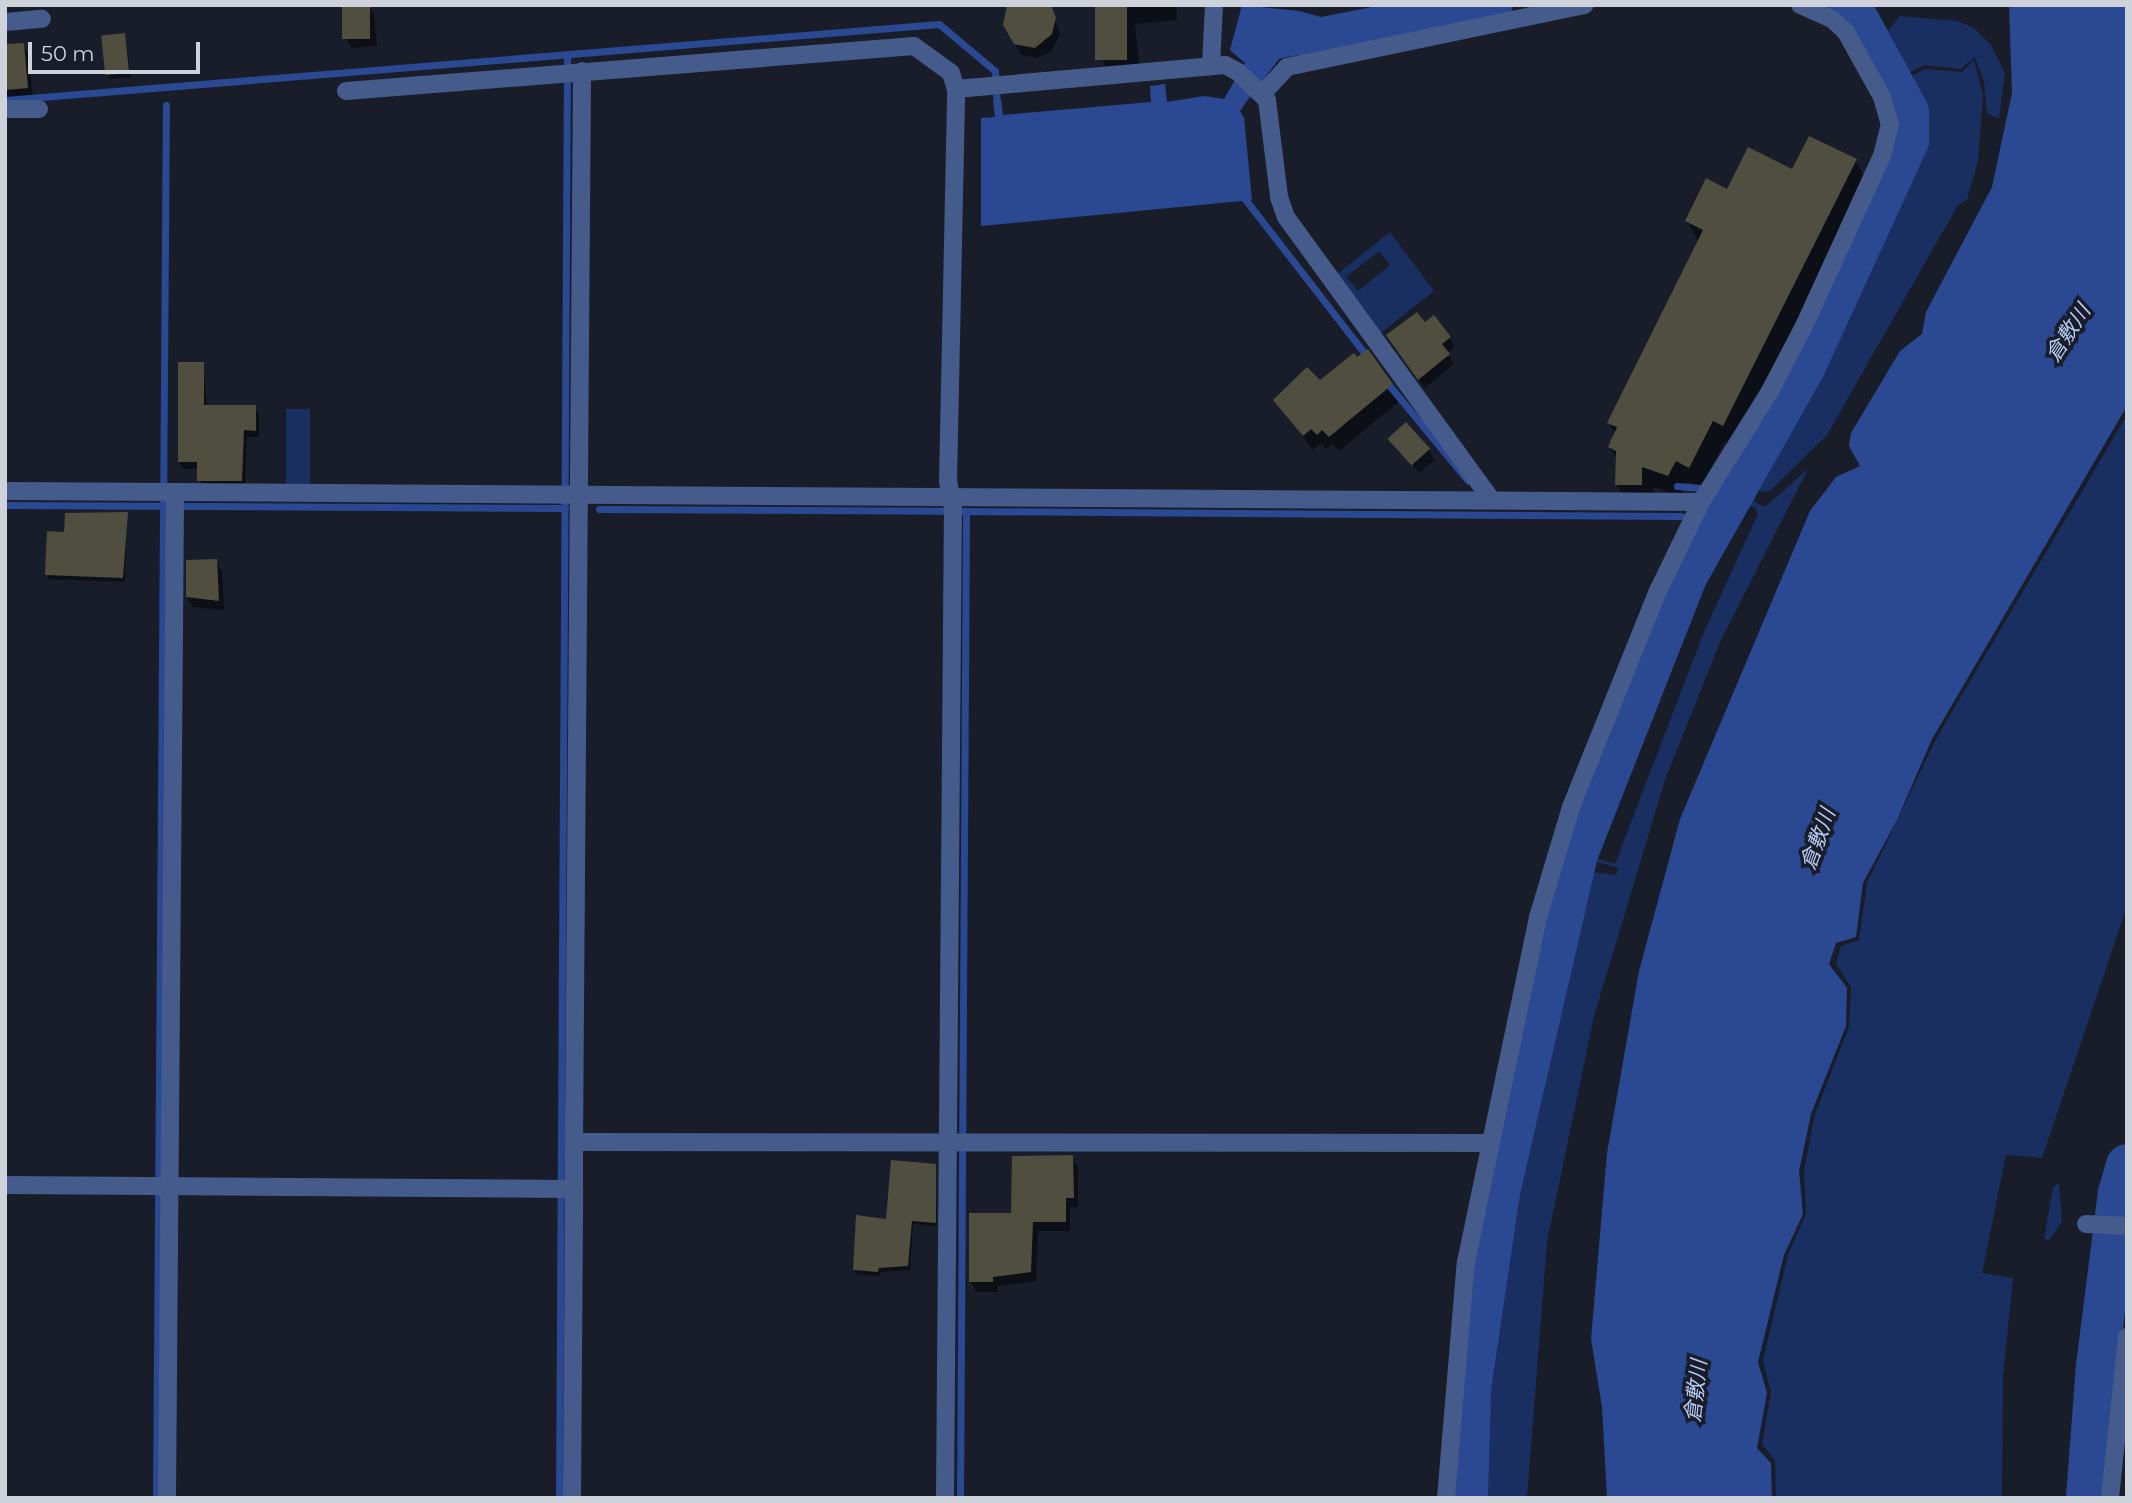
<!DOCTYPE html>
<meta charset="utf-8">
<style>
body{margin:0}
#map{position:relative;width:2132px;height:1503px;overflow:hidden;background:#181d29;font-family:Montserrat,"Noto Sans JP",sans-serif}
div>[style]{position:absolute}
.green>*{inset:0;background:#192f62;transform-origin:0 0}
.water>*{inset:0;background:#2a4992}
.shadow>*{inset:0;background:#0007}
.stream>*{height:7px;margin:-3.5px;padding:0 3.5px;transform-origin:3.5px;border-radius:3.5px;background:#2a4992}
.river>*{height:42px;margin:-21px;padding:0 21px;transform-origin:21px;border-radius:21px;background:#2a4992}
.building>*{inset:0;background:#504e3f;transform-origin:0 0}
.minor>*{height:18px;margin:-9px;padding:0 9px;transform-origin:9px;border-radius:9px;background:#455b8c}
span{translate:-50% -50%;white-space:nowrap;text-align:center;line-height:1.15;-webkit-text-stroke:7px #181d29;paint-order:stroke}
.water-label{font-size:21px;color:#b7ccf5;font-style:italic}
.frame{position:absolute;inset:0;border:7px solid #ced2da;pointer-events:none}
.scale{position:absolute;left:28px;top:42px;width:172px;height:32px;box-sizing:border-box;border:4px solid #ced2da;border-top:0;padding-left:9px;font-size:21px;line-height:24px;white-space:nowrap;color:#ced2da;-webkit-text-stroke:5px #181d29;paint-order:stroke}
</style>
<div id="map">
<div class="green">
<i style="clip-path:polygon(1900px 16px,1956px 21px,1973px 27px,1991px 45px,2005px 73px,1999px 119px,1987px 113px,1984px 81px,1975px 57px,1960px 69px,1924px 65px,1904px 76px,1888px 31px)"></i>
<i style="clip-path:polygon(1974px 60px,1983px 95px,1978px 161px,1967px 200px,1958px 205px,1827px 435px,1770px 491px,1762px 492px,1748px 484px,1802px 397px,1909px 171px,1920px 135px,1917px 105px,1905px 80px,1925px 69px,1962px 72px)"></i>
<i style="clip-path:polygon(evenodd,1390px 232px,1434px 291px,1377px 336px,1336px 275px,1390px 232px,1379px 251px,1390px 265px,1358px 291px,1346px 277px,1379px 251px)"></i>
<i style="left:286px;top:409px;width:24px;height:79px"></i>
<i style="clip-path:polygon(2127px 415px,2127px 906px,2042px 1158px,2006px 1155px,1982px 1273px,2013px 1278px,2003px 1377px,2002px 1498px,1776px 1498px,1775px 1461px,1762px 1444px,1771px 1392px,1763px 1360px,1788px 1255px,1806px 1214px,1804px 1171px,1815px 1114px,1849px 1027px,1851px 987px,1836px 964px,1841px 946px,1859px 940px,1867px 883px,1936px 739px)"></i>
<i style="clip-path:polygon(evenodd,1808px 469px,1720px 642px,1665px 780px,1594px 1016px,1547px 1242px,1527px 1498px,1479px 1498px,1483px 1382px,1494px 1281px,1560px 957px,1584px 871px,1616px 875px,1618px 868px,1591px 860px,1658px 674px,1743px 496px,1765px 507px,1808px 469px,1742px 504px,1755px 508px,1758px 514px,1704px 632px,1615px 864px,1594px 858px,1661px 675px,1742px 504px)"></i>
<i style="clip-path:polygon(2059px 1183px,2062px 1222px,2049px 1240px,2044px 1239px,2053px 1187px)"></i>
</div>
<div class="water">
<i style="clip-path:polygon(1242px 5px,1299px 11px,1343px 23px,1365px 20px,1368px 40px,1279px 59px,1249px 98px,1240px 111px,1244px 118px,1252px 200px,981px 226px,981px 118px,995px 117px,993px 100px,1001px 99px,1003px 115px,1151px 102px,1150px 86px,1165px 84px,1167px 102px,1204px 96px,1224px 99px,1245px 63px,1230px 50px)"></i>
<i style="clip-path:polygon(2009px 5px,2127px 5px,2127px 406px,1932px 739px,1897px 820px,1863px 883px,1856px 937px,1836px 943px,1829px 964px,1847px 988px,1846px 1026px,1811px 1114px,1799px 1171px,1803px 1214px,1784px 1255px,1758px 1362px,1767px 1393px,1757px 1448px,1771px 1463px,1772px 1498px,1607px 1498px,1602px 1407px,1591px 1339px,1607px 1153px,1639px 971px,1680px 819px,1810px 511px,1836px 477px,1860px 466px,1849px 446px,1851px 433px,1900px 351px,1922px 334px,1926px 312px,1992px 187px,2012px 93px)"></i>
</div>
<div class="shadow">
<i style="clip-path:polygon(369px 5px,374px 15px,377px 46px,352px 48px,346px 38px)"></i>
<i style="clip-path:polygon(1097px 5px,1176px 5px,1177px 20px,1135px 24px,1140px 72px,1111px 75px,1102px 60px)"></i>
<i style="clip-path:polygon(1054px 15px,1060px 35px,1050px 53px,1036px 58px,1021px 54px,1004px 25px)"></i>
<i style="clip-path:polygon(125px 34px,131px 77px,110px 79px,107px 75px)"></i>
<i style="clip-path:polygon(23px 45px,29px 56px,33px 99px,5px 100px,5px 47px)"></i>
<i style="clip-path:polygon(1855px 161px,1867px 181px,1735px 445px,1725px 441px,1701px 488px,1688px 481px,1680px 496px,1653px 487px,1653px 506px,1629px 506px,1617px 485px,1617px 460px,1610px 447px,1616px 434px,1609px 423px,1699px 242px,1687px 221px,1728px 191px,1793px 171px)"></i>
<i style="clip-path:polygon(1425px 325px,1450px 338px,1455px 347px,1447px 353px,1454px 364px,1425px 388px,1394px 345px)"></i>
<i style="clip-path:polygon(203px 363px,207px 406px,255px 407px,259px 414px,259px 437px,247px 437px,245px 488px,202px 487px,198px 469px,183px 469px,179px 462px)"></i>
<i style="clip-path:polygon(1319px 382px,1392px 385px,1401px 400px,1339px 451px,1332px 444px,1326px 449px,1321px 443px,1313px 450px,1275px 400px)"></i>
<i style="clip-path:polygon(1390px 438px,1429px 450px,1434px 460px,1419px 473px)"></i>
<i style="clip-path:polygon(127px 513px,125px 582px,49px 579px,47px 575px,66px 534px)"></i>
<i style="clip-path:polygon(216px 561px,222px 571px,224px 610px,193px 607px,187px 597px)"></i>
<i style="clip-path:polygon(1072px 1157px,1078px 1167px,1078px 1207px,1070px 1207px,1070px 1231px,1038px 1231px,1036px 1281px,998px 1286px,998px 1292px,976px 1292px,971px 1282px,1012px 1215px)"></i>
<i style="clip-path:polygon(935px 1166px,937px 1226px,913px 1224px,910px 1270px,880px 1272px,880px 1276px,857px 1274px,854px 1270px,888px 1221px)"></i>
</div>
<div class="stream">
<i style="left:5px;top:100px;width:937px;rotate:-4.65deg"></i>
<i style="left:939px;top:24px;width:73px;rotate:40deg"></i>
<i style="left:995px;top:71px;width:35px;rotate:87deg"></i>
<i style="left:1241px;top:194px;width:209px;rotate:52.2deg"></i>
<i style="left:1384px;top:379px;width:132px;rotate:50.5deg"></i>
<i style="left:1677px;top:486px;width:23px;rotate:5deg"></i>
<i style="left:1717px;top:498px;width:10px;rotate:29deg"></i>
<i style="left:5px;top:505px;width:560px;rotate:0.31deg"></i>
<i style="left:599px;top:509px;width:344px;rotate:0.3deg"></i>
<i style="left:963px;top:511px;width:718px;rotate:0.4deg"></i>
<i style="left:1700px;top:527px;width:11px;rotate:34deg"></i>
<i style="left:2117px;top:1209px;width:10px;rotate:11deg"></i>
<i style="left:156px;top:1498px;width:1393px;rotate:-89.59deg"></i>
<i style="left:559px;top:1498px;width:1443px;rotate:-89.68deg"></i>
<i style="left:960px;top:1498px;width:985px;rotate:-89.65deg"></i>
</div>
<div class="river">
<i style="left:1312px;top:40px;width:183px;rotate:-11deg"></i>
<i style="left:1467px;top:1498px;width:109px;rotate:-88.4deg"></i>
<i style="left:1470px;top:1389px;width:199px;rotate:-81.6deg"></i>
<i style="left:1499px;top:1192px;width:347px;rotate:-77deg"></i>
<i style="left:1577px;top:854px;width:298px;rotate:-68.5deg"></i>
<i style="left:1686px;top:577px;width:240px;rotate:-60.6deg"></i>
<i style="left:1804px;top:368px;width:250px;rotate:-65.4deg"></i>
<i style="left:1908px;top:141px;width:29px;rotate:-90deg"></i>
<i style="left:1908px;top:112px;width:122px;rotate:-118.5deg"></i>
<i style="left:2087px;top:1498px;width:132px;rotate:-85.7deg"></i>
<i style="left:2097px;top:1366px;width:174px;rotate:-82.8deg"></i>
<i style="left:2119px;top:1193px;width:29px;rotate:-74deg"></i>
</div>
<div class="building">
<i style="left:342px;top:5px;width:28px;height:34px"></i>
<i style="clip-path:polygon(1007px 5px,1051px 5px,1056px 18px,1052px 34px,1035px 48px,1014px 44px,1003px 25px)"></i>
<i style="left:1095px;top:5px;width:32px;height:55px"></i>
<i style="left:125px;top:33px;width:40px;height:24px;rotate:84deg"></i>
<i style="clip-path:polygon(24px 43px,28px 88px,5px 90px,5px 44px)"></i>
<i style="clip-path:polygon(1809px 136px,1857px 159px,1723px 426px,1713px 421px,1689px 468px,1676px 461px,1668px 476px,1642px 467px,1642px 485px,1615px 485px,1616px 451px,1608px 447px,1617px 427px,1607px 423px,1703px 230px,1685px 221px,1706px 178px,1727px 189px,1748px 147px,1792px 169px)"></i>
<i style="clip-path:polygon(1417px 312px,1425px 322px,1434px 315px,1451px 337px,1442px 344px,1450px 354px,1418px 380px,1386px 335px)"></i>
<i style="clip-path:polygon(1368px 349px,1393px 384px,1329px 437px,1322px 430px,1317px 435px,1311px 429px,1303px 436px,1273px 400px,1307px 367px,1320px 380px,1354px 353px,1357px 357px)"></i>
<i style="clip-path:polygon(178px 362px,204px 362px,204px 405px,256px 405px,256px 431px,244px 430px,242px 481px,197px 481px,197px 462px,178px 462px)"></i>
<i style="left:1406px;top:422px;width:36px;height:25px;rotate:48deg"></i>
<i style="clip-path:polygon(128px 512px,123px 578px,45px 575px,47px 531px,64px 532px,65px 513px)"></i>
<i style="clip-path:polygon(217px 559px,219px 601px,186px 597px,186px 560px)"></i>
<i style="clip-path:polygon(1073px 1155px,1074px 1198px,1066px 1198px,1066px 1222px,1033px 1222px,1031px 1272px,993px 1277px,993px 1282px,969px 1282px,969px 1213px,1011px 1213px,1012px 1156px)"></i>
<i style="clip-path:polygon(891px 1160px,936px 1164px,936px 1223px,912px 1221px,908px 1266px,879px 1268px,878px 1272px,853px 1270px,856px 1215px,886px 1219px)"></i>
</div>
<div class="minor">
<i style="left:5px;top:22px;width:37px;rotate:-5deg"></i>
<i style="left:1211px;top:66px;width:61px;rotate:-87.2deg"></i>
<i style="left:346px;top:91px;width:570px;rotate:-4.53deg"></i>
<i style="left:914px;top:46px;width:46px;rotate:36.1deg"></i>
<i style="left:951px;top:73px;width:17px;rotate:73deg"></i>
<i style="left:1263px;top:93px;width:35px;rotate:-47deg"></i>
<i style="left:1287px;top:67px;width:304px;rotate:-11.8deg"></i>
<i style="left:5px;top:109px;width:34px"></i>
<i style="left:5px;top:491px;width:1696px;rotate:0.37deg"></i>
<i style="left:574px;top:1142px;width:1071px;rotate:-89.57deg"></i>
<i style="left:5px;top:1185px;width:569px;rotate:0.4deg"></i>
<i style="left:574px;top:1189px;width:47px;rotate:-90deg"></i>
<i style="left:574px;top:1142px;width:915px;rotate:0.06deg"></i>
<i style="left:2086px;top:1224px;width:41px;rotate:2.8deg"></i>
<i style="left:167px;top:1498px;width:1005px;rotate:-89.54deg"></i>
<i style="left:572px;top:1498px;width:309px;rotate:-89.6deg"></i>
<i style="left:945px;top:1498px;width:989px;rotate:-89.54deg"></i>
<i style="left:953px;top:509px;width:27px;rotate:-100deg"></i>
<i style="left:948px;top:482px;width:393px;rotate:-88.8deg"></i>
<i style="left:956px;top:89px;width:270px;rotate:-5.1deg"></i>
<i style="left:1225px;top:65px;width:15px;rotate:28deg"></i>
<i style="left:1238px;top:72px;width:40px;rotate:44deg"></i>
<i style="left:1267px;top:100px;width:98px;rotate:82.9deg"></i>
<i style="left:1279px;top:197px;width:21px;rotate:71deg"></i>
<i style="left:1286px;top:217px;width:349px;rotate:54deg"></i>
<i style="left:1446px;top:1498px;width:237px;rotate:-85.2deg"></i>
<i style="left:1466px;top:1262px;width:352px;rotate:-78.2deg"></i>
<i style="left:1538px;top:917px;width:115px;rotate:-73.3deg"></i>
<i style="left:1571px;top:807px;width:233px;rotate:-68.1deg"></i>
<i style="left:1658px;top:591px;width:99px;rotate:-64.2deg"></i>
<i style="left:1701px;top:502px;width:131px;rotate:-58.1deg"></i>
<i style="left:1770px;top:391px;width:73px;rotate:-62.4deg"></i>
<i style="left:1804px;top:326px;width:187px;rotate:-65.4deg"></i>
<i style="left:1882px;top:156px;width:32px;rotate:-76deg"></i>
<i style="left:1890px;top:125px;width:29px;rotate:-106deg"></i>
<i style="left:1882px;top:97px;width:74px;rotate:-119deg"></i>
<i style="left:1846px;top:32px;width:19px;rotate:-137deg"></i>
<i style="left:1832px;top:19px;width:35px;rotate:-156deg"></i>
<i style="left:2110px;top:1498px;width:162px;rotate:-84deg"></i>
</div>
<div class="water-label">
<span style="left:2068px;top:333px;rotate:-57deg">倉敷川</span>
<span style="left:1818px;top:839px;rotate:-70deg">倉敷川</span>
<span style="left:1696px;top:1391px;rotate:-84deg">倉敷川</span>
</div>
<div class="frame"></div>
<div class="scale">50 m</div>
</div>
